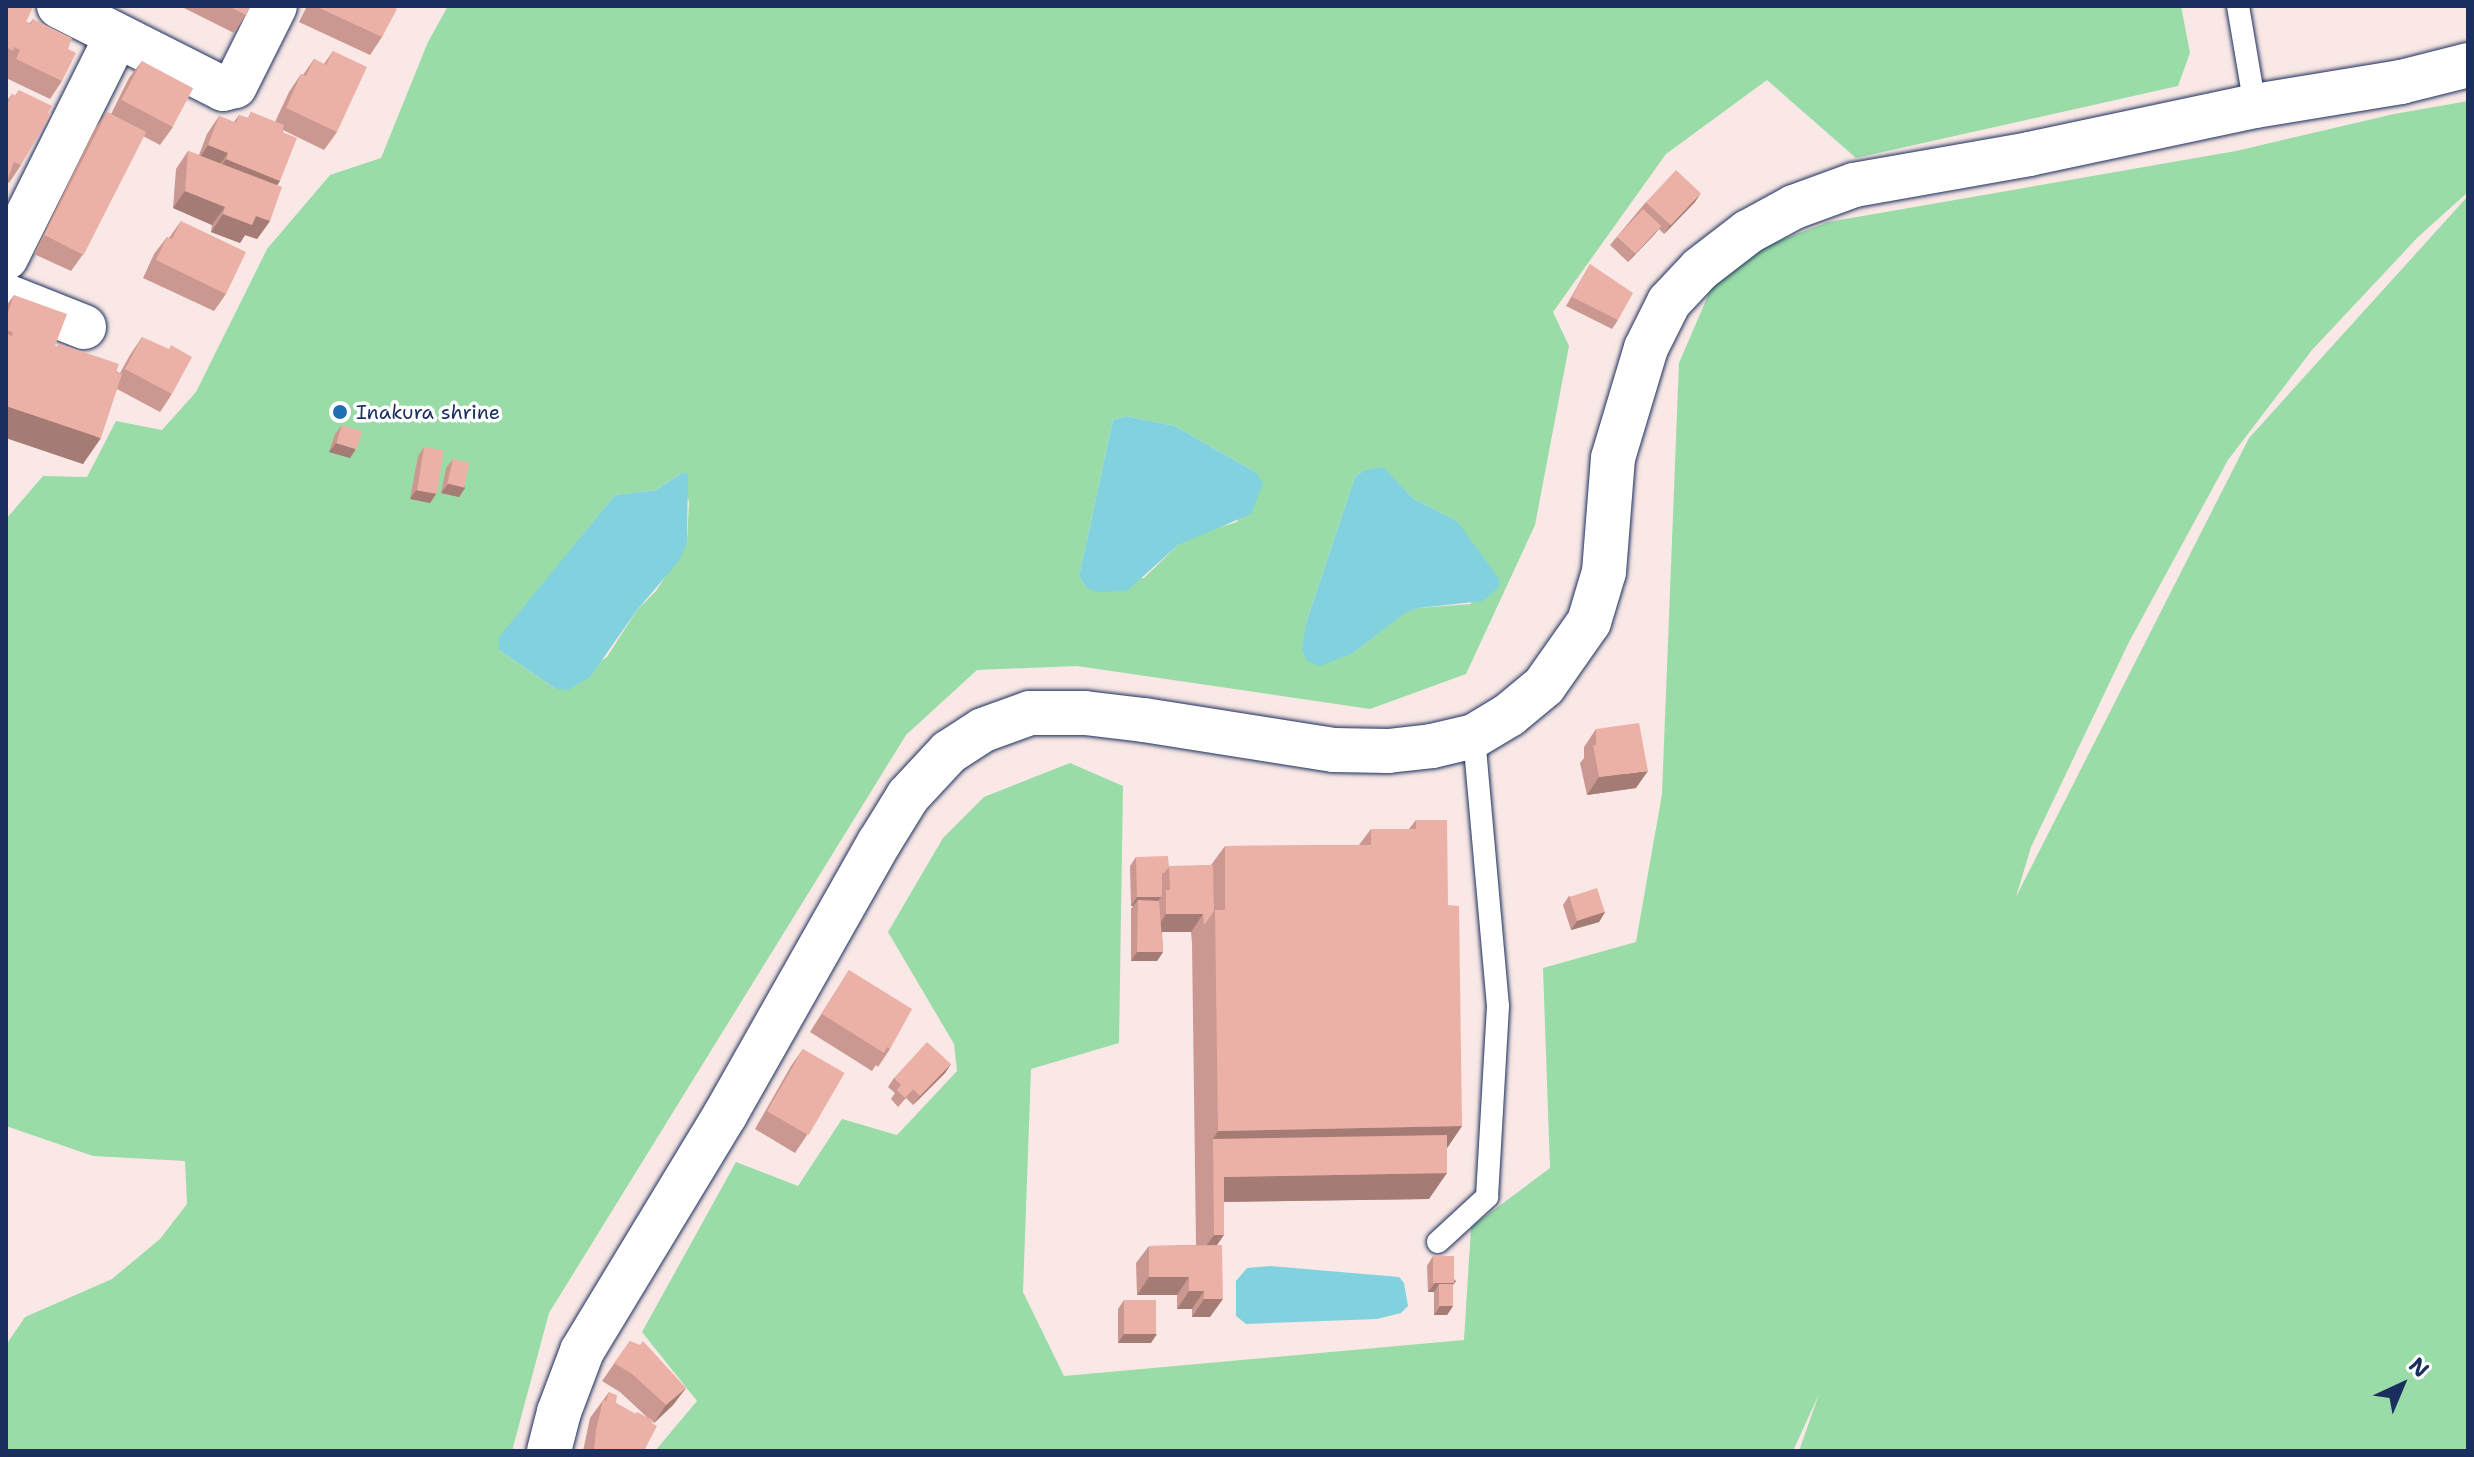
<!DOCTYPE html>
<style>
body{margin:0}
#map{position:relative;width:2474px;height:1457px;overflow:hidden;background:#f9e8e5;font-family:"Shantell Sans",sans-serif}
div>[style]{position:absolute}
.green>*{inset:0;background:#9adca7}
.water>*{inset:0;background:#82d1df}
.roads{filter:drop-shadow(0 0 2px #1b2f5e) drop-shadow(0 0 2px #1b2f5e)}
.service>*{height:22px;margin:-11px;padding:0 11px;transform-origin:11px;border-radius:11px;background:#fff}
.minor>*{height:44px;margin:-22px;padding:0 22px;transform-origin:22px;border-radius:22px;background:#fff}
.tertiary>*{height:44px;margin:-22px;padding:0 22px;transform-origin:22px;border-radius:22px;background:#fff}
.wall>*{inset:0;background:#ca9890}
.shaded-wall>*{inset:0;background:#a47c75}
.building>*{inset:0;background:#ebb1a7;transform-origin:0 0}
.dots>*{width:22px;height:22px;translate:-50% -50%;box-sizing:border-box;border:4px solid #fff;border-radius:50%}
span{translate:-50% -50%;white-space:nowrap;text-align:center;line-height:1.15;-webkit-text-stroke:7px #fff;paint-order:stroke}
.poi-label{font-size:20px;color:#1b2f5e}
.left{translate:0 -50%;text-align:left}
.frame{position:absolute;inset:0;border:8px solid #1b2f5e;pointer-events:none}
.north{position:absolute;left:2362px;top:1345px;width:80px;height:80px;-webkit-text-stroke:6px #fff;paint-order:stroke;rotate:44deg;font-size:22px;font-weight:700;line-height:32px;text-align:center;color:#1b2f5e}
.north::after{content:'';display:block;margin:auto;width:28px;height:36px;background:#1b2f5e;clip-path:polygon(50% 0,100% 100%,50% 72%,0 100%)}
</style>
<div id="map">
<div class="green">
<i style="clip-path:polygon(evenodd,448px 6px,2181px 6px,2190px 53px,2178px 86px,1856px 158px,1767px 80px,1666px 154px,1553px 312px,1569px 346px,1535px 525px,1466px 674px,1370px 709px,1077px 666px,977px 670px,906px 735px,549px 1313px,512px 1451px,6px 1451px,6px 1345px,25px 1317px,112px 1279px,160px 1239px,187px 1204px,185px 1161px,93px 1156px,6px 1126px,6px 519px,43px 476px,87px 477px,116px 421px,162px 430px,196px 392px,267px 249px,330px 175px,381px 158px,428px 42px,448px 6px,1126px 416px,1175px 426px,1257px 473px,1237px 522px,1197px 534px,1178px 545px,1144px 578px,1086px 587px,1079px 576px,1113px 420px,1126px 416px,448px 6px,1383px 468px,1414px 499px,1457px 521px,1471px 604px,1419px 608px,1404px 613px,1353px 653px,1306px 623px,1355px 477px,1364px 470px,1383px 468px,448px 6px,680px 474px,689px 502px,687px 543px,656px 591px,637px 610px,607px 657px,556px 689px,499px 650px,548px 578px,615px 495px,656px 490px,680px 474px)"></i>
<i style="clip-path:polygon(2468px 101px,2468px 192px,2418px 237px,2312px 350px,2228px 460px,2129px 642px,2031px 847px,2016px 897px,2249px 438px,2468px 196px,2468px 1451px,1799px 1451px,1819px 1394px,1793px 1451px,655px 1451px,697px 1401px,642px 1332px,736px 1162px,798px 1186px,842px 1119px,897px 1135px,957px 1071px,954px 1044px,888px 932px,943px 838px,984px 797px,1070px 763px,1123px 786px,1119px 1043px,1031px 1069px,1023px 1292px,1064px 1376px,1464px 1340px,1471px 1227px,1550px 1168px,1543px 968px,1636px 942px,1662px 794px,1679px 363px,1722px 263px,1828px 222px,2236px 151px,2394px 114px)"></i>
</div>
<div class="water">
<i style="clip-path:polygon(1126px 416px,1175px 426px,1257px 473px,1263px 484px,1251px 514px,1178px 545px,1127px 591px,1096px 592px,1086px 587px,1079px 576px,1113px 420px)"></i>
<i style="clip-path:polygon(1383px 467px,1414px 499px,1457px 521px,1500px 580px,1498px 588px,1483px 601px,1419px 608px,1405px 613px,1353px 653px,1320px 666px,1307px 661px,1302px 650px,1306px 623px,1355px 477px,1364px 470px)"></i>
<i style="clip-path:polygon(688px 473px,687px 543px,679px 561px,637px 610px,590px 677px,568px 690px,556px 689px,499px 650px,499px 637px,615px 495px,656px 490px,680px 474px)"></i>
<i style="clip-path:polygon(1270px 1266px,1399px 1277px,1404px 1283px,1408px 1306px,1401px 1313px,1377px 1319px,1246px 1324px,1236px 1316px,1236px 1281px,1247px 1268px)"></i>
</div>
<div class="roads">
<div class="service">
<i style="left:2238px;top:6px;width:101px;rotate:80.4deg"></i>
<i style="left:1438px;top:1242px;width:67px;rotate:-42.6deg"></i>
<i style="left:1487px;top:1197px;width:191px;rotate:-86.7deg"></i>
<i style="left:1498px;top:1006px;width:271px;rotate:-95.1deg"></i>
</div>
<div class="minor">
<i style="left:59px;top:6px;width:184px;rotate:26.8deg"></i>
<i style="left:223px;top:89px;width:12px;rotate:-14deg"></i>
<i style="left:235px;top:86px;width:89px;rotate:-63.4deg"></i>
<i style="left:6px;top:258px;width:247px;rotate:-63.5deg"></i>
<i style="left:6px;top:296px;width:84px;rotate:21.7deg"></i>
</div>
<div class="tertiary">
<i style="left:549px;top:1451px;width:40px;rotate:-75.6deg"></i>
<i style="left:559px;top:1412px;width:65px;rotate:-69.3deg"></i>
<i style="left:582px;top:1351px;width:276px;rotate:-58.8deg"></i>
<i style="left:725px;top:1115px;width:313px;rotate:-60.5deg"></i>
<i style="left:879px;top:843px;width:55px;rotate:-58.3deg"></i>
<i style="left:908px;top:796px;width:60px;rotate:-47deg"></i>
<i style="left:949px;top:752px;width:40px;rotate:-32.9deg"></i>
<i style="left:983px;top:730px;width:50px;rotate:-19.9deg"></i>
<i style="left:1030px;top:713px;width:55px"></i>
<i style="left:1085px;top:713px;width:59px;rotate:6.8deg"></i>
<i style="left:1144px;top:720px;width:192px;rotate:9deg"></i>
<i style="left:1334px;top:750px;width:54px;rotate:1.1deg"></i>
<i style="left:1388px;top:751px;width:44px;rotate:-6.5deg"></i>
<i style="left:1432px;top:746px;width:43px;rotate:-13.4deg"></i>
<i style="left:1474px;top:736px;width:41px;rotate:-31deg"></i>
<i style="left:1509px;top:715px;width:45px;rotate:-39.6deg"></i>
<i style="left:1544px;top:686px;width:78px;rotate:-54.9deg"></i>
<i style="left:1589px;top:622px;width:52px;rotate:-73.3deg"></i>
<i style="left:1604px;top:572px;width:114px;rotate:-85.5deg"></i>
<i style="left:1613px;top:458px;width:115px;rotate:-73.3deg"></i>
<i style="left:1646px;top:348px;width:51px;rotate:-63.4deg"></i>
<i style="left:1669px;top:302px;width:45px;rotate:-46.8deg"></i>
<i style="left:1700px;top:269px;width:61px;rotate:-37.6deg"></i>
<i style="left:1748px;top:232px;width:52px;rotate:-28.5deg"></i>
<i style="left:1794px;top:207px;width:64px;rotate:-20.1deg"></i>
<i style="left:1854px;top:185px;width:178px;rotate:-10deg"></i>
<i style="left:2029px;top:154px;width:231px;rotate:-12deg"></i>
<i style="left:2255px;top:106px;width:148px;rotate:-9.3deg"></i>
<i style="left:2401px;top:82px;width:69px;rotate:-14.2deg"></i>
</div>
</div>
<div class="wall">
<i style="clip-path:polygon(6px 6px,26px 22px,30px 23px,33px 19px,68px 49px,62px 81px,50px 99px,6px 78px,6px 72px,8px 67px,6px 66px)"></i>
<i style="clip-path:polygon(180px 6px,250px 6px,246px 15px,234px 33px)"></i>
<i style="clip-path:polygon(307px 6px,391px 6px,382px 37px,370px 55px,299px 22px)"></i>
<i style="clip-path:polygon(333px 51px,337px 132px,324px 150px,283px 130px,280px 181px,277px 185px,270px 221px,257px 239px,245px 235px,240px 243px,211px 232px,212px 225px,173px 208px,176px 169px,188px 151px,199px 155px,207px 134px,219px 116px,234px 122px,239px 115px,248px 118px,251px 112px,275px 122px,289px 92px,301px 74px,303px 75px,314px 59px,324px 64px)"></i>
<i style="clip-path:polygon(142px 61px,173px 127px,160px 145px,143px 136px,84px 253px,71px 271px,34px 254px,94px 130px,107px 112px,111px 114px,129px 78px)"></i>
<i style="clip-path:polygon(19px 90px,21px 165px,9px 183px,7px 182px,6px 184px,6px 102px,12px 94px,15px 96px)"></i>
<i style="clip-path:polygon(1646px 202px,1695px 202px,1664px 234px,1659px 229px,1628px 262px,1610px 245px)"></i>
<i style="clip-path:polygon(181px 221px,226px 294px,214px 311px,143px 278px,154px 254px,167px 237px,169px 238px)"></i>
<i style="clip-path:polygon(1590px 264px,1618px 320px,1612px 329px,1566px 306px)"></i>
<i style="clip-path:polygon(14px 295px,55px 346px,57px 347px,60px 344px,120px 373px,130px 355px,142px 337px,172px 394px,160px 412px,117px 389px,83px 464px,6px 438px,6px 306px)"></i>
<i style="clip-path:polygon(342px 425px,350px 458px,329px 452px,335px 434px)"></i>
<i style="clip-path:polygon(424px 447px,436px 494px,430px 503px,410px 499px,418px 456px)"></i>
<i style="clip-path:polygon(453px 459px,465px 488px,459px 497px,441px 493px,446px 468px)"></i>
<i style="clip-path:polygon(1596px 729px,1636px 788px,1587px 795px,1580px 763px,1584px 758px,1584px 747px)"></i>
<i style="clip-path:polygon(1416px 820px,1448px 905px,1462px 1126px,1447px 1148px,1429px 1199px,1224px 1202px,1217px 1245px,1210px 1317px,1192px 1317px,1192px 1309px,1177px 1309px,1177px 1295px,1137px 1295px,1136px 1263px,1149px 1246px,1196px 1245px,1192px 943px,1191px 932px,1162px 932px,1163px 952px,1157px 961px,1131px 961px,1131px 909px,1133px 906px,1131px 906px,1130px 866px,1136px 857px,1169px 867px,1211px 865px,1225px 846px,1359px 845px,1371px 829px,1409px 829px)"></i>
<i style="clip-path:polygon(1569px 896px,1605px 912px,1599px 922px,1571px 930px,1563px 905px)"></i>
<i style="clip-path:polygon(849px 970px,890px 1049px,878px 1067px,876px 1065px,872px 1071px,810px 1032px)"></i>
<i style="clip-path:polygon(803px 1049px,807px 1135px,795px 1153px,755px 1129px,791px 1066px)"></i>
<i style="clip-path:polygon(951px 1064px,945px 1073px,913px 1105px,906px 1098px,898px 1107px,891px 1099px,895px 1093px,888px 1087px,894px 1078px)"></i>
<i style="clip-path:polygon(1433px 1256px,1456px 1281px,1453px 1285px,1453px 1306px,1447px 1315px,1434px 1315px,1434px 1292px,1428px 1292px,1427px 1266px)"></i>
<i style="clip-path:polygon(1124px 1300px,1151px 1343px,1118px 1343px,1118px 1309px)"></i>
<i style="clip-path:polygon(630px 1341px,686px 1388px,673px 1405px,654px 1423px,652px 1421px,644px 1451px,583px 1451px,590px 1418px,609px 1392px,616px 1403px,635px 1414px,648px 1418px,620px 1392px,602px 1381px)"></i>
</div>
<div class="shaded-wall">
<i style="clip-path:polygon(208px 145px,228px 153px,216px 170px,196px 163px)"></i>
<i style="clip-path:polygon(226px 159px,280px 181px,268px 199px,213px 176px)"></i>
<i style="clip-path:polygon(185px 191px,225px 207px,212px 225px,173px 208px)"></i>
<i style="clip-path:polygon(1701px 193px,1695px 202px,1664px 234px,1670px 225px)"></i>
<i style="clip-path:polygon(223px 214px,256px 216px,270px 221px,257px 239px,245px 235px,240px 243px,211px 232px)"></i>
<i style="clip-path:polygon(1661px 226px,1654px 235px,1628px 262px,1635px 253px)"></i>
<i style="clip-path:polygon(6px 406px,101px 438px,83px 464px,6px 438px)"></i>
<i style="clip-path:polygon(336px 443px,356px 449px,350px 458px,329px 452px)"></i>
<i style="clip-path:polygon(448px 484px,465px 488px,459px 497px,441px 493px)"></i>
<i style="clip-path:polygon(416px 490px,436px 494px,430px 503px,410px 499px)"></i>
<i style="clip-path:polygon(1648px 771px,1636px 788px,1587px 795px,1599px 777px)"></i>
<i style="clip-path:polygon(1137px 897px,1161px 897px,1155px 906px,1138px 900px,1133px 906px,1131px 906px)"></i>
<i style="clip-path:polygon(1605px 912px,1599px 922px,1571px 930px,1577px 921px)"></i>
<i style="clip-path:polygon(1166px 914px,1203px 914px,1191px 932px,1154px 932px)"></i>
<i style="clip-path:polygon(1137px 952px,1163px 952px,1157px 961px,1131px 961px)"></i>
<i style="clip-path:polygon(951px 1064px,945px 1073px,913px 1105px,920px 1096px)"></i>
<i style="clip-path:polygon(1462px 1126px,1439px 1160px,1213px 1139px,1218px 1131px)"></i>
<i style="clip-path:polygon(1447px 1173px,1429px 1199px,1214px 1202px,1224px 1177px)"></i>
<i style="clip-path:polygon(1214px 1235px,1224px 1235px,1206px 1261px,1196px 1260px)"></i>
<i style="clip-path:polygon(1149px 1277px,1189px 1277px,1177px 1295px,1137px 1295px)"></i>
<i style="clip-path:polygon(1456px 1281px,1449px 1290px,1439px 1284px,1434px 1292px,1428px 1292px,1435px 1283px)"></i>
<i style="clip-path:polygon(1189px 1291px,1204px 1291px,1192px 1309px,1177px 1309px)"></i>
<i style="clip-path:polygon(1204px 1299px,1223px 1299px,1210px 1317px,1192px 1317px)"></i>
<i style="clip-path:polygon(1440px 1306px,1453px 1306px,1447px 1315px,1434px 1315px)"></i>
<i style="clip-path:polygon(1124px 1334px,1157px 1334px,1151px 1343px,1118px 1343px)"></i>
<i style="clip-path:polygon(686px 1388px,673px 1405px,654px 1423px,666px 1405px)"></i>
</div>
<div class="building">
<i style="clip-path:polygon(6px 6px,33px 7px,26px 22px,31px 24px,33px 19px,72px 38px,68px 49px,76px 53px,62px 81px,16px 59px,20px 50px,14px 47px,13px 51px,6px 47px)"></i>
<i style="clip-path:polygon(228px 6px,250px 6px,246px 15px)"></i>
<i style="clip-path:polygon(315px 6px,391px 6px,397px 9px,382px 37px)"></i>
<i style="clip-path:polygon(333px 51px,367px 67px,337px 132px,286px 108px,301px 74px,306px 76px,314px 59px,326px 65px)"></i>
<i style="left:142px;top:61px;width:58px;height:44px;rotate:28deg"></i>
<i style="clip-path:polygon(19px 90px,52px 106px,48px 113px,51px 114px,21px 165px,14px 162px,6px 184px,6px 106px,12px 94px,16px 96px)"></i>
<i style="left:107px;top:112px;width:44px;height:138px;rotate:27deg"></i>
<i style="clip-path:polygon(251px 112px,284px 125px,282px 132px,297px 138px,280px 181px,226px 159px,228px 153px,208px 145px,219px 116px,236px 123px,239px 115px,249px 118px)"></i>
<i style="clip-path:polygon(188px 151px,282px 187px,270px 221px,256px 216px,252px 225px,223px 214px,225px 207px,185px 191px)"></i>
<i style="left:1676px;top:170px;width:34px;height:44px;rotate:43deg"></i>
<i style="left:1643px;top:209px;width:25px;height:38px;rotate:43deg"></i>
<i style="clip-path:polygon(181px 221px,246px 252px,226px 294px,156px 260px,167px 237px,172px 239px)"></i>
<i style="clip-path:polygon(1590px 264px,1633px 293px,1618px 320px,1572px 297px)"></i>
<i style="clip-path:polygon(14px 295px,67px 314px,55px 346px,6px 330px,6px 318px)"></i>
<i style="clip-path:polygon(13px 332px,59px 347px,60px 344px,119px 364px,116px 372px,122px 374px,101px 438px,6px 406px,6px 334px,12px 336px)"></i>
<i style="clip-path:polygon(142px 337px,169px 349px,171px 345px,192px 357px,172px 394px,125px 369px)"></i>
<i style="left:342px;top:425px;width:21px;height:19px;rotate:17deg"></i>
<i style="left:424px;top:447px;width:20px;height:44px;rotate:9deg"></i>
<i style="left:453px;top:459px;width:17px;height:25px;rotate:13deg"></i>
<i style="clip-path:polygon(1639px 723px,1648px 771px,1599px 777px,1593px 745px,1596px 745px,1596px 729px)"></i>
<i style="clip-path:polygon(1416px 820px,1447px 820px,1448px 905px,1459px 906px,1462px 1126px,1218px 1131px,1215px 910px,1225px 910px,1225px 846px,1371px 845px,1371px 829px,1416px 829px)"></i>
<i style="clip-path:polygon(1168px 856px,1169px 867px,1164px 873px,1162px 873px,1162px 895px,1161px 897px,1137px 897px,1136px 857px)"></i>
<i style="clip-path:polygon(1213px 865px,1214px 911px,1204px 925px,1203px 914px,1166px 914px,1166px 890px,1170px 890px,1169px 866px)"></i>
<i style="left:1597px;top:888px;width:25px;height:29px;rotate:72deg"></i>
<i style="clip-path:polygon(1138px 900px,1159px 901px,1163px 952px,1137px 952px)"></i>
<i style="clip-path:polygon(849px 970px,912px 1009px,890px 1049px,887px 1047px,884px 1053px,822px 1014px)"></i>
<i style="clip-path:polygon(927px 1042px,951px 1064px,920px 1096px,913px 1089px,905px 1098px,897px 1090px,901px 1085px,894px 1078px)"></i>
<i style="left:803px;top:1049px;width:48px;height:72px;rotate:30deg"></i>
<i style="clip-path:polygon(1447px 1135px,1447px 1173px,1224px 1177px,1224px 1235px,1214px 1235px,1213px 1139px)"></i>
<i style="clip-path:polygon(1222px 1245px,1223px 1299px,1204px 1299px,1204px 1291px,1189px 1291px,1189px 1277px,1149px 1277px,1149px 1246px)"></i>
<i style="left:1433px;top:1256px;width:21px;height:27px"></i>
<i style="left:1439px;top:1284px;width:14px;height:22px"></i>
<i style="left:1124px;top:1300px;width:32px;height:34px"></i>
<i style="clip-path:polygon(630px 1341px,640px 1345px,643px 1341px,686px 1388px,666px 1405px,632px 1374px,614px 1363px)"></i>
<i style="clip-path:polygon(609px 1392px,617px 1395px,616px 1403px,657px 1426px,644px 1451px,594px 1451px,596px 1430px,603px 1400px,606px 1401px)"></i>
<i style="clip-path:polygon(637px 1412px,653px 1420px,651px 1423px,635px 1414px)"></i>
</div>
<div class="dots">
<i style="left:340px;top:412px;background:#1f6fb2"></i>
</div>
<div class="poi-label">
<span class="left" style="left:356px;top:412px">Inakura shrine</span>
</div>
<div class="frame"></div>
<div class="north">N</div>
</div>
